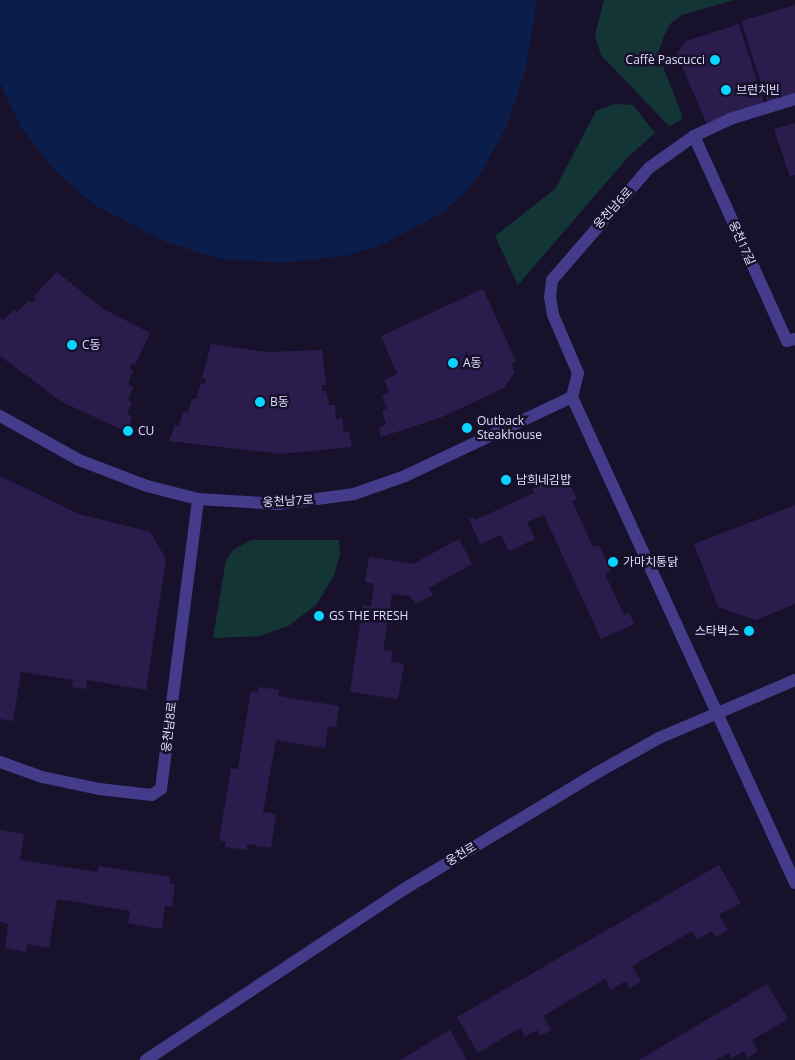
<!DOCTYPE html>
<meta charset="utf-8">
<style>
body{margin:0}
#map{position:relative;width:795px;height:1060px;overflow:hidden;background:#17112c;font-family:"Open Sans","Noto Sans KR",sans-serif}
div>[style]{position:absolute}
.green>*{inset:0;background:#143536}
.water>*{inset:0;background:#0a1d4b}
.building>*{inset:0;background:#2a1d4d}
.minor>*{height:12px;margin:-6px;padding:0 6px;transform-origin:6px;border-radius:6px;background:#443b8b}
.dots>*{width:14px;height:14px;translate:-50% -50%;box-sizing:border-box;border:2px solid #17112c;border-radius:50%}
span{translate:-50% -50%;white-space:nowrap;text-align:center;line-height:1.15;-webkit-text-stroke:5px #17112c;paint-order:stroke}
.poi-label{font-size:12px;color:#e2dbff}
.right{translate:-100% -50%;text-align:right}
.left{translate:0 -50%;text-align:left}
.street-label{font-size:12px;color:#e2dbff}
</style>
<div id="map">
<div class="green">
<i style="clip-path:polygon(604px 0,734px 0,682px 15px,671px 23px,664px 36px,658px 54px,681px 112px,682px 119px,672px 125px,668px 125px,601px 55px,595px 35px)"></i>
<i style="clip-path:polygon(615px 104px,633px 105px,655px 133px,628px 157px,518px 285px,495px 236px,555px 189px,596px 111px)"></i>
<i style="clip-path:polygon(251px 540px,339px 540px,340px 554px,334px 576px,316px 605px,288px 626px,260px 636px,213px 638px,226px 560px,233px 550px)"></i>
</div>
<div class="water">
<i style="clip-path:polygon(0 0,537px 0,526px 68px,507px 126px,482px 171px,465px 193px,441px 214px,379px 246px,350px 255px,284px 263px,221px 259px,168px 243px,97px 207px,56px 172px,21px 128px,0 83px)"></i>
</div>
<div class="building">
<i style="clip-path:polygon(795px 5px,795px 94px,767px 102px,741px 21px)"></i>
<i style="clip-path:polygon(739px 24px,764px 103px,706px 123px,677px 54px,686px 41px)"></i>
<i style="clip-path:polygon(795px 123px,795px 175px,790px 177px,774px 129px)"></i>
<i style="clip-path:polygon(57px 272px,102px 308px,150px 333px,135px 365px,132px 364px,129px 369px,133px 370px,128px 384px,133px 387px,128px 400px,132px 402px,127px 414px,132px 417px,127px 432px,62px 402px,0 356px,0 317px,3px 320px,14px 310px,17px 312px,29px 301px,32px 303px,36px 299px,33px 297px)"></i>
<i style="clip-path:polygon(483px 289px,516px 361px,511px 365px,515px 372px,504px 388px,442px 417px,381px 437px,379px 428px,386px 424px,382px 412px,387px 408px,382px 396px,389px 392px,384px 380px,397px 374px,381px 336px)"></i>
<i style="clip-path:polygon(211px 344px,267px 352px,322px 350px,326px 385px,322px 386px,322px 391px,326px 391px,329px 405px,335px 405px,336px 419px,342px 418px,344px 432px,349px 431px,352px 447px,281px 454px,169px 441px,175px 425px,179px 426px,183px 412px,188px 413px,192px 399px,196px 399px,201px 383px,205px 384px,206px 379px,202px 378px)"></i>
<i style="clip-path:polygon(0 476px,79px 514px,150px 532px,166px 559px,146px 690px,87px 680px,86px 689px,72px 687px,73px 680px,21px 672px,13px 721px,0 719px)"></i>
<i style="clip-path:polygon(559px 476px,562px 482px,567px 479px,577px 499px,572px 501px,593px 547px,599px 545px,611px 571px,605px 574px,624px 615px,629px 612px,634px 624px,601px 639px,544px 515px,527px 522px,535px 539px,509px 551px,501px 535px,480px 544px,469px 519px,474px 517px,475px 520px,534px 493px,532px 489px)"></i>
<i style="clip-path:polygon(795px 505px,795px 604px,756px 620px,718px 607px,694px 544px)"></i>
<i style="clip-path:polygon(459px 539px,472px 564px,429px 588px,433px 595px,415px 604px,410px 596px,392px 594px,383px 650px,393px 651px,391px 662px,404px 664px,398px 699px,350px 692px,363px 605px,371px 606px,374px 584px,365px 582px,369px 557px,413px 564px)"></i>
<i style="clip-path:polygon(259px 687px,279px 690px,278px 696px,339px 706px,336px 727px,328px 726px,325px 748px,276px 740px,263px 812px,276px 814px,271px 848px,247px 844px,247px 850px,225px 847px,226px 842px,219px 840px,231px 768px,238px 769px,251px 691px,258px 692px)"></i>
<i style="clip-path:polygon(0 830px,24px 834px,20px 860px,97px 872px,99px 866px,171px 877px,170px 884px,175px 885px,172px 907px,165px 906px,162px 929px,128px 923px,130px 911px,57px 899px,49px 948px,27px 944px,26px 952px,5px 948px,8px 924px,0 922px)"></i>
<i style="clip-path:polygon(719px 865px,741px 903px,719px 915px,728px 930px,716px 937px,712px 931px,697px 940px,692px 931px,632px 966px,641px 981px,630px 988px,626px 981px,611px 990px,605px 979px,543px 1016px,551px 1030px,540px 1036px,537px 1030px,525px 1037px,520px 1028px,478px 1053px,457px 1017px)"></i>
<i style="clip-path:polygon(767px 984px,788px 1019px,752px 1040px,758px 1051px,747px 1058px,744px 1051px,732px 1058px,729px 1053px,716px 1060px,639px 1060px)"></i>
<i style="clip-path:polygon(450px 1030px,467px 1060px,400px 1060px)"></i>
</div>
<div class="minor">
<i style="left:694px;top:136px;width:225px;rotate:65.6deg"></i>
<i style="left:787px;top:341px;width:8px;rotate:-14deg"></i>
<i style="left:572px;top:397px;width:535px;rotate:65.35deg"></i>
<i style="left:572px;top:397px;width:25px;rotate:-76deg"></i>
<i style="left:578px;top:373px;width:63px;rotate:-113.3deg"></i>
<i style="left:553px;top:315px;width:18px;rotate:-99deg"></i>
<i style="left:550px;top:297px;width:17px;rotate:-83deg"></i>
<i style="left:552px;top:280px;width:148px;rotate:-49.1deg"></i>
<i style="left:649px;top:168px;width:55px;rotate:-35.4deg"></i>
<i style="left:694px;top:136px;width:40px;rotate:-25deg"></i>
<i style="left:730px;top:119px;width:68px;rotate:-17.1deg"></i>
<i style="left:0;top:416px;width:90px;rotate:29.1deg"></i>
<i style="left:79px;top:460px;width:73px;rotate:20.9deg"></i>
<i style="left:147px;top:486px;width:53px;rotate:14.3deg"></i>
<i style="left:198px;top:499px;width:81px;rotate:3.5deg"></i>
<i style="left:279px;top:504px;width:76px;rotate:-7.6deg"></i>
<i style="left:354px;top:494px;width:54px;rotate:-19.4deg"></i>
<i style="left:405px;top:476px;width:185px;rotate:-25.3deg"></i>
<i style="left:0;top:762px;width:45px;rotate:19.7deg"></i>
<i style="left:42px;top:777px;width:58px;rotate:11.9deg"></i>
<i style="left:99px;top:789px;width:53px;rotate:6.5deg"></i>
<i style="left:152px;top:795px;width:11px;rotate:-34deg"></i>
<i style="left:161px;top:789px;width:292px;rotate:-82.7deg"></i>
<i style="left:146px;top:1060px;width:306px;rotate:-33.5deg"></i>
<i style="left:401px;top:891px;width:232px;rotate:-31.1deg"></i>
<i style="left:600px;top:771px;width:68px;rotate:-29.2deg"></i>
<i style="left:659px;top:738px;width:148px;rotate:-23.1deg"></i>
</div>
<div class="dots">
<i style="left:715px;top:60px;background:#07d5ff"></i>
<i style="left:726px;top:90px;background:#07d5ff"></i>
<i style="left:72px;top:345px;background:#07d5ff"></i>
<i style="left:453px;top:363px;background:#07d5ff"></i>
<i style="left:260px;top:402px;background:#07d5ff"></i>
<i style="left:467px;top:428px;background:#07d5ff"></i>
<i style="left:128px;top:431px;background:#07d5ff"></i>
<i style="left:506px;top:480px;background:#07d5ff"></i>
<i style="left:613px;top:562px;background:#07d5ff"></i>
<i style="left:319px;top:616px;background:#07d5ff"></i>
<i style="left:749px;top:631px;background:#07d5ff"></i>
</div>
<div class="poi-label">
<span class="right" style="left:705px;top:60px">Caffè Pascucci</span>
<span class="left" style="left:736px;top:90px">브런치빈</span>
<span class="left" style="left:82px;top:345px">C동</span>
<span class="left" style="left:463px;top:363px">A동</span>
<span class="left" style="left:270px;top:402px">B동</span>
<span class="left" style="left:477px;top:428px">Outback<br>Steakhouse</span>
<span class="left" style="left:138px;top:431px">CU</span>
<span class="left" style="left:516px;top:480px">남희네김밥</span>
<span class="left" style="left:623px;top:562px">가마치통닭</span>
<span class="left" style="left:329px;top:616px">GS THE FRESH</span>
<span class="right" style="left:739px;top:631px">스타벅스</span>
</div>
<div class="street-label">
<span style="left:613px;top:208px;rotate:-48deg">웅천남6로</span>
<span style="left:742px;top:243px;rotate:66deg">웅천17길</span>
<span style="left:288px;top:501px;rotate:-3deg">웅천남7로</span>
<span style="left:169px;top:727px;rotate:-83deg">웅천남8로</span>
<span style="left:461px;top:854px;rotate:-31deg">웅천로</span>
</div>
</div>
